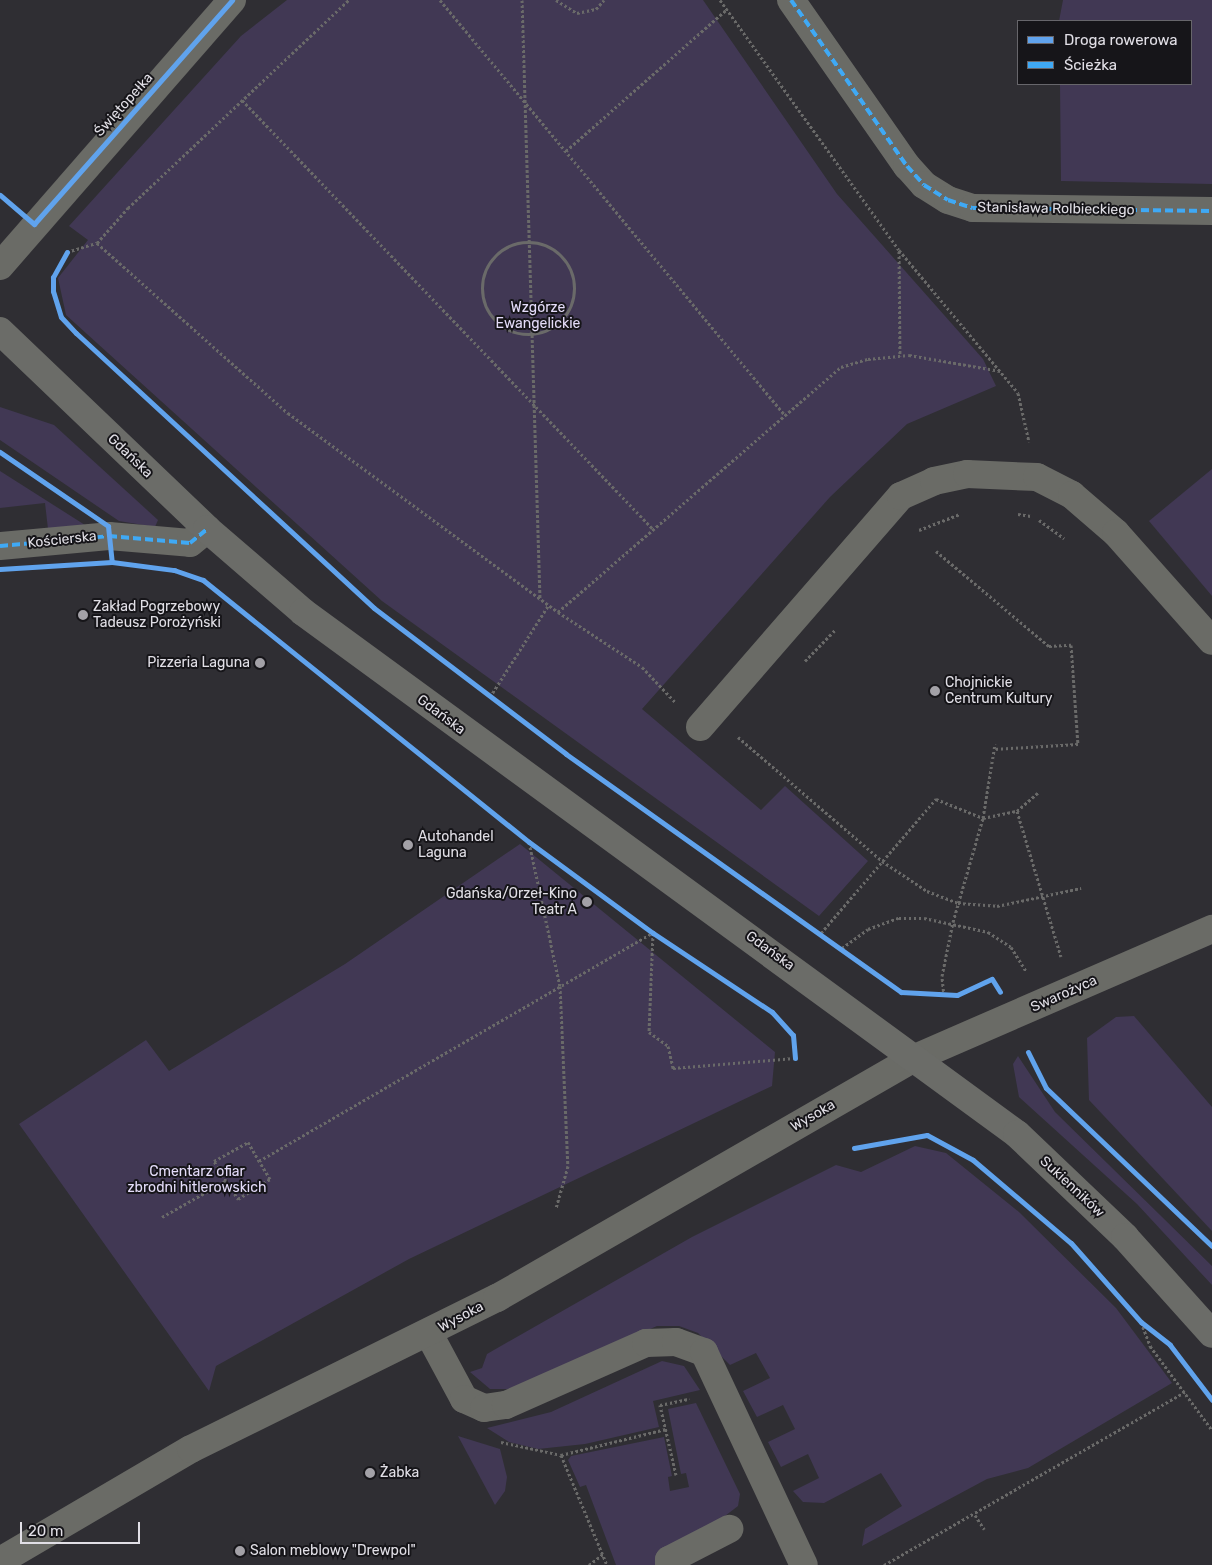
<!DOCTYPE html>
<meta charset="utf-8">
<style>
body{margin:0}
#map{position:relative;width:1212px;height:1565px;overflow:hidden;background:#2f2e33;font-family:Rubik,sans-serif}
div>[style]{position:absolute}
.green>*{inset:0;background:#413854}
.path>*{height:3px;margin-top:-1.5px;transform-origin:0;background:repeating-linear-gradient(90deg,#6a6a69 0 2.5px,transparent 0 5px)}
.path>.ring{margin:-1.5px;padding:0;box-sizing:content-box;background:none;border:3px solid #6a6a69;border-radius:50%}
.minor>*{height:28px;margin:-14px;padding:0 14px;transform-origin:14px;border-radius:14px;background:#6a6b66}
.major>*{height:28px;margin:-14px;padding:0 14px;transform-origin:14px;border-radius:14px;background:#6b6c68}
.quiet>*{height:4px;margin-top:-2px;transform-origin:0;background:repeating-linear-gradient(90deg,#3fa9f5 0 8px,transparent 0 12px)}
.cycleway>*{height:5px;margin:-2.5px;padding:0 2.5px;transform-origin:2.5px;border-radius:2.5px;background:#60a3ed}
.dots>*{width:14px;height:14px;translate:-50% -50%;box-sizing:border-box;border:2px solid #161519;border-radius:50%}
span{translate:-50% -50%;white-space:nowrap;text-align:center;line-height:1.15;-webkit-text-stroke:4px #161519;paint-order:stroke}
.street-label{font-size:14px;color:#e1dfe6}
.park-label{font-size:14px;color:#e4dcf9}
.poi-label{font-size:14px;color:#e1dfe6}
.left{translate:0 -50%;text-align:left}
.right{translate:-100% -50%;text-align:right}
.legend{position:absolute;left:1017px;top:20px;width:175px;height:65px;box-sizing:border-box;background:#161519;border:1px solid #67666b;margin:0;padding:6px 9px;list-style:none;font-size:15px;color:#e1dfe6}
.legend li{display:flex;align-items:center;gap:10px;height:25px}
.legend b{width:25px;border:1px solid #67666b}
.scale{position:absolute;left:20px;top:1522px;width:120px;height:22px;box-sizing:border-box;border:2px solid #e1dfe6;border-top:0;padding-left:6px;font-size:15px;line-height:18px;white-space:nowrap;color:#e1dfe6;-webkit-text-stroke:4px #161519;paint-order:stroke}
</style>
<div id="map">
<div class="green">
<i style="clip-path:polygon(287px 0,703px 0,837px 194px,983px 359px,996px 386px,907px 424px,830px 497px,642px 709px,761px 810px,785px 786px,868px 861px,819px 916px,382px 601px,66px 315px,58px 278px,88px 240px,69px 226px,241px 36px)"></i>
<i style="clip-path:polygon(1063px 0,1212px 0,1212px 184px,1061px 181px,1060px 84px,1191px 84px,1191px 21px,1059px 21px)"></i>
<i style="clip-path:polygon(0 407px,54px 425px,158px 520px,155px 527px,119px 521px,0 440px)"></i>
<i style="clip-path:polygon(1212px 469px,1212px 596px,1149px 521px)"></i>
<i style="clip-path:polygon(0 471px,85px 525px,48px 529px,45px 503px,0 508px)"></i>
<i style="clip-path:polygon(520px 844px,775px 1052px,772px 1086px,409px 1259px,216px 1366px,209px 1391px,19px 1124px,146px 1040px,169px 1071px,345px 964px)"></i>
<i style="clip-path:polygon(1134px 1016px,1212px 1107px,1212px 1231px,1089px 1100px,1087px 1038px,1116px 1017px)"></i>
<i style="clip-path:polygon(1018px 1056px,1055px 1112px,1212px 1266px,1212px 1285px,1137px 1204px,1019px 1097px,1013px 1064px)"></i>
<i style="clip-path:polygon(915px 1146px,946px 1153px,1019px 1212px,1116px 1308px,1172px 1383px,1028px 1468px,987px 1479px,862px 1546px,865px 1529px,902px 1506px,881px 1473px,824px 1503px,803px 1502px,793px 1491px,819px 1478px,808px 1454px,781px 1467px,768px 1442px,795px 1429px,783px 1405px,757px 1417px,743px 1391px,770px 1378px,756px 1353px,730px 1365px,698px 1333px,679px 1326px,657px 1326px,511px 1389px,490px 1389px,470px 1372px,482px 1368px,487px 1354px,692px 1237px,836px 1165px,861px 1172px)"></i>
<i style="clip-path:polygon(662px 1361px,684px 1366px,700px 1390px,653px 1401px,659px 1427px,585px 1444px,538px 1449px,509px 1442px,487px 1428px,551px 1412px)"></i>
<i style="clip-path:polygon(696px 1403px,740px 1494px,738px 1506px,661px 1565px,616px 1565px,586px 1485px,580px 1487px,568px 1460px,571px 1456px,664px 1437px,672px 1476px,668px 1477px,670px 1491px,689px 1487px,686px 1473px,681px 1474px,668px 1409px)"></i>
<i style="clip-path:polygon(458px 1436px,500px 1449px,507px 1477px,505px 1491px,495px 1505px)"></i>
</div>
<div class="path">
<i style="left:440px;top:0;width:538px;rotate:50.28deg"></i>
<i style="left:522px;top:0;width:600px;rotate:88.28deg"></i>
<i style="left:556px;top:0;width:25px;rotate:32deg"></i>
<i style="left:577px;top:13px;width:19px;rotate:-12deg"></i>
<i style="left:596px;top:9px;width:12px;rotate:-48deg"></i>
<i style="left:720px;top:0;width:307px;rotate:54.4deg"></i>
<i style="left:899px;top:250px;width:186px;rotate:50.2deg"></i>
<i style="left:1018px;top:393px;width:50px;rotate:77.3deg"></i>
<i style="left:242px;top:100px;width:593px;rotate:46.23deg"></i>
<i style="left:566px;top:151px;width:215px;rotate:-41.4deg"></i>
<i class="ring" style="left:482px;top:242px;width:89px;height:89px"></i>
<i style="left:97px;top:243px;width:47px;rotate:-48.5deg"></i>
<i style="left:128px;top:208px;width:303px;rotate:-43.3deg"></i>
<i style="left:899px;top:251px;width:105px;rotate:89.5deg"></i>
<i style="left:67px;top:252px;width:31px;rotate:-17deg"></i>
<i style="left:97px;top:243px;width:256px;rotate:41.7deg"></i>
<i style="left:288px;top:413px;width:335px;rotate:36.4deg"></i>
<i style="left:558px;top:612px;width:374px;rotate:-40.9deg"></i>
<i style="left:841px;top:367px;width:28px;rotate:-17deg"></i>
<i style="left:868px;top:359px;width:41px;rotate:-5.6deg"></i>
<i style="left:909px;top:355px;width:93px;rotate:9.9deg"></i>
<i style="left:1018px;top:514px;width:13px;rotate:9deg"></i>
<i style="left:1039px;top:520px;width:31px;rotate:36deg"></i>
<i style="left:919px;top:530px;width:44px;rotate:-21.3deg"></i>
<i style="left:936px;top:551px;width:148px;rotate:40.1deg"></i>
<i style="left:1049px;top:646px;width:22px;rotate:-3deg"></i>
<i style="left:1071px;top:645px;width:99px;rotate:86deg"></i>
<i style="left:1078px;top:744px;width:84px;rotate:176.6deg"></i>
<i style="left:558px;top:612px;width:100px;rotate:33.2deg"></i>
<i style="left:642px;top:667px;width:50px;rotate:46.6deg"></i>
<i style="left:805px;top:661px;width:43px;rotate:-45.9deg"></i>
<i style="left:490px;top:697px;width:108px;rotate:-57.5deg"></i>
<i style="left:738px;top:737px;width:190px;rotate:40.7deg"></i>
<i style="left:882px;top:861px;width:54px;rotate:33.7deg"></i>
<i style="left:927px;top:891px;width:33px;rotate:21deg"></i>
<i style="left:958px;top:903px;width:39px;rotate:4deg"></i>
<i style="left:997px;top:906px;width:86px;rotate:-12.1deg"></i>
<i style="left:1017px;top:811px;width:152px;rotate:73.2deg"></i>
<i style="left:529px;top:842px;width:147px;rotate:77.9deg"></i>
<i style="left:560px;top:986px;width:180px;rotate:87.5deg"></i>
<i style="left:568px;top:1166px;width:44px;rotate:105.9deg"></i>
<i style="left:821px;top:933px;width:177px;rotate:-49.4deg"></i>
<i style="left:936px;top:799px;width:51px;rotate:22deg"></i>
<i style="left:983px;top:818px;width:35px;rotate:-12deg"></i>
<i style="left:1017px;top:811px;width:29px;rotate:-41deg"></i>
<i style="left:842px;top:948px;width:32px;rotate:-36deg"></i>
<i style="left:868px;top:929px;width:33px;rotate:-20deg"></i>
<i style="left:899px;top:918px;width:25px"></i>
<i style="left:924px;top:918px;width:66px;rotate:12.3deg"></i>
<i style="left:988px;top:932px;width:27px;rotate:33deg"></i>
<i style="left:1011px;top:947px;width:28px;rotate:58deg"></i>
<i style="left:944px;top:996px;width:20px;rotate:-96deg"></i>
<i style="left:942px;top:976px;width:55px;rotate:-78.5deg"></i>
<i style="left:953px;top:922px;width:108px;rotate:-73.9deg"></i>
<i style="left:983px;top:818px;width:75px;rotate:-80.8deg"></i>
<i style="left:226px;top:1181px;width:23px;rotate:-121deg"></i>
<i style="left:214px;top:1161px;width:39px;rotate:-29deg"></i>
<i style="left:248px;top:1142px;width:22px;rotate:60deg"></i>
<i style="left:162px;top:1217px;width:73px;rotate:-29.4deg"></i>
<i style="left:226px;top:1181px;width:22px;rotate:56deg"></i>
<i style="left:238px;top:1199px;width:38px;rotate:-32deg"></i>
<i style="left:270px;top:1179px;width:21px;rotate:-121deg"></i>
<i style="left:259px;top:1161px;width:455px;rotate:-30.1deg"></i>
<i style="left:653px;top:933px;width:99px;rotate:92.3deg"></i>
<i style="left:649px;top:1032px;width:24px;rotate:36deg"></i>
<i style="left:668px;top:1046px;width:23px;rotate:77deg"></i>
<i style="left:673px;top:1068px;width:122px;rotate:-4.7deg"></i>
<i style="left:1141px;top:1322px;width:26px;rotate:69deg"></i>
<i style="left:1150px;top:1346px;width:104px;rotate:53.6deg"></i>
<i style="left:501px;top:1442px;width:61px;rotate:12.2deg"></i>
<i style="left:561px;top:1455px;width:108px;rotate:-13.9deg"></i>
<i style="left:561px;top:1455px;width:119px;rotate:67.3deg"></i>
<i style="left:676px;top:1475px;width:72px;rotate:-102.9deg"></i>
<i style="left:660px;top:1405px;width:30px;rotate:-12deg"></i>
<i style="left:975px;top:1515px;width:17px;rotate:57deg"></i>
<i style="left:589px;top:1565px;width:18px;rotate:-38deg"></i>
<i style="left:884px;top:1565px;width:347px;rotate:-29.9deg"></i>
</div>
<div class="minor">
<i style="left:791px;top:0;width:203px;rotate:55.1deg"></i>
<i style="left:907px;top:166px;width:25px;rotate:48deg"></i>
<i style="left:924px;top:185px;width:28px;rotate:32deg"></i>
<i style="left:948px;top:200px;width:26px;rotate:18deg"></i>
<i style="left:973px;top:208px;width:239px;rotate:0.7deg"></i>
<i style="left:0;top:266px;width:353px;rotate:-48.9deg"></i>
<i style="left:0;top:546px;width:109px;rotate:-5.2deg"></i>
<i style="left:109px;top:536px;width:81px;rotate:4.9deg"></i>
<i style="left:190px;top:543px;width:22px;rotate:-39deg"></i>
<i style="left:700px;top:727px;width:306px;rotate:-49deg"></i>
<i style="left:901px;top:496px;width:36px;rotate:-24deg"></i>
<i style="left:934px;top:481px;width:34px;rotate:-12deg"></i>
<i style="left:967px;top:474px;width:70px;rotate:2.5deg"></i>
<i style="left:1037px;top:477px;width:39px;rotate:27deg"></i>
<i style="left:1072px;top:495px;width:58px;rotate:40.8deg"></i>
<i style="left:1116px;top:533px;width:144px;rotate:48.4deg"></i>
<i style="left:429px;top:1334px;width:74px;rotate:61.7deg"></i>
<i style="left:464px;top:1399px;width:22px;rotate:24deg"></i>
<i style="left:484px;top:1408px;width:22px;rotate:-8deg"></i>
<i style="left:506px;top:1405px;width:153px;rotate:-23.9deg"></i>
<i style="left:646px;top:1343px;width:30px;rotate:-2deg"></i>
<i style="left:676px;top:1342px;width:30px;rotate:20deg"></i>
<i style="left:704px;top:1352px;width:235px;rotate:64.9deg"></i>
<i style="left:0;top:1561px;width:221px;rotate:-30.4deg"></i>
<i style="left:191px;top:1449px;width:341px;rotate:-26.3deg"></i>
<i style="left:497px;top:1298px;width:482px;rotate:-29.9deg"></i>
<i style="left:915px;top:1058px;width:324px;rotate:-23.5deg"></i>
<i style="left:669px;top:1565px;width:5px;rotate:-90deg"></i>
<i style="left:669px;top:1560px;width:68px;rotate:-27.3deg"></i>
</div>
<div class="major">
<i style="left:0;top:331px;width:286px;rotate:43.7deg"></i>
<i style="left:207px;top:529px;width:127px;rotate:40.8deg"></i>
<i style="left:303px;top:612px;width:884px;rotate:36.17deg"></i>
<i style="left:1017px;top:1134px;width:149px;rotate:43.6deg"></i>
<i style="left:1125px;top:1237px;width:130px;rotate:48.1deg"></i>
</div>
<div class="quiet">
<i style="left:791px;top:0;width:203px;rotate:55.1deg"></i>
<i style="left:907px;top:166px;width:25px;rotate:48deg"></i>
<i style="left:924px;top:185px;width:28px;rotate:32deg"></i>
<i style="left:948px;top:200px;width:26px;rotate:18deg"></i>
<i style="left:973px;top:208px;width:239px;rotate:0.7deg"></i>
<i style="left:0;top:546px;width:109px;rotate:-5.2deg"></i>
<i style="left:109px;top:536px;width:81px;rotate:4.9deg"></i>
<i style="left:190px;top:543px;width:22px;rotate:-39deg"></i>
</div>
<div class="cycleway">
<i style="left:0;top:195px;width:45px;rotate:40.5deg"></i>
<i style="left:34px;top:224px;width:299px;rotate:-48.5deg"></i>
<i style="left:67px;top:252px;width:29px;rotate:119deg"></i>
<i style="left:53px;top:277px;width:14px;rotate:90deg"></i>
<i style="left:53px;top:291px;width:27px;rotate:73deg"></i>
<i style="left:61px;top:317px;width:22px;rotate:47deg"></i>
<i style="left:76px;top:333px;width:405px;rotate:42.7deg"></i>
<i style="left:374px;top:608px;width:241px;rotate:37.2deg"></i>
<i style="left:566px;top:754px;width:411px;rotate:35.4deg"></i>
<i style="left:901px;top:992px;width:56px;rotate:3.1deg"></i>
<i style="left:957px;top:995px;width:38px;rotate:-25deg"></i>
<i style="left:992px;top:979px;width:15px;rotate:58deg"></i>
<i style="left:0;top:452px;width:131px;rotate:34.4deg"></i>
<i style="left:108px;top:526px;width:36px;rotate:84deg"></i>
<i style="left:0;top:569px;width:112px;rotate:-3.6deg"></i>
<i style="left:112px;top:562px;width:63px;rotate:7.4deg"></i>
<i style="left:174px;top:570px;width:31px;rotate:19deg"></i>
<i style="left:203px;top:580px;width:418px;rotate:38.8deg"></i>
<i style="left:529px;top:842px;width:154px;rotate:36.3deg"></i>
<i style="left:653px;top:933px;width:143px;rotate:33.6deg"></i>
<i style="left:772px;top:1012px;width:31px;rotate:48deg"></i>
<i style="left:793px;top:1035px;width:23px;rotate:85deg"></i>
<i style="left:1028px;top:1052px;width:40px;rotate:63.4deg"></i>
<i style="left:1046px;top:1088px;width:229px;rotate:43.6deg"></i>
<i style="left:854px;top:1148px;width:74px;rotate:-10.1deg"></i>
<i style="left:927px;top:1135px;width:52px;rotate:28.5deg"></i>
<i style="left:973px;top:1160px;width:128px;rotate:40.3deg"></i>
<i style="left:1071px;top:1243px;width:106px;rotate:48.5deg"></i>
<i style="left:1141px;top:1322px;width:37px;rotate:38deg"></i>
<i style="left:1170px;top:1345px;width:69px;rotate:52.6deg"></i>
</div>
<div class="dots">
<i style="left:83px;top:615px;background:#a3a1a7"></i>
<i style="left:260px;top:663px;background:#a3a1a7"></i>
<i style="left:935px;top:691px;background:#a3a1a7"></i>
<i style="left:408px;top:845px;background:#a3a1a7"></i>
<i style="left:587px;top:902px;background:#a3a1a7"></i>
<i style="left:370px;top:1473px;background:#a3a1a7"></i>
<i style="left:240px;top:1551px;background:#a3a1a7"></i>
</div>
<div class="street-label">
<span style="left:124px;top:105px;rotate:-48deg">Świętopełka</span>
<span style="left:1056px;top:209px;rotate:1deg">Stanisława Rolbieckiego</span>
<span style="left:130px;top:456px;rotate:44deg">Gdańska</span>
<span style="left:62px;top:540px;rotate:-6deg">Kościerska</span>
<span style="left:441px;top:715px;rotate:37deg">Gdańska</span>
<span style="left:770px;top:951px;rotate:36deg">Gdańska</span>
<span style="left:1064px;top:994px;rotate:-24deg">Swarożyca</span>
<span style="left:813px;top:1116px;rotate:-30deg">Wysoka</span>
<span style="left:1072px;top:1187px;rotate:43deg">Sukienników</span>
<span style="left:461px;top:1317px;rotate:-28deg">Wysoka</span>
</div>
<div class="park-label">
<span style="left:538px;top:316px">Wzgórze<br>Ewangelickie</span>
<span style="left:197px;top:1180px">Cmentarz ofiar<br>zbrodni hitlerowskich</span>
</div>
<div class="poi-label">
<span class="left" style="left:93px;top:615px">Zakład Pogrzebowy<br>Tadeusz Porożyński</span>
<span class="right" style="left:250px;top:663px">Pizzeria Laguna</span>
<span class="left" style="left:945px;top:691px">Chojnickie<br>Centrum Kultury</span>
<span class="left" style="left:418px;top:845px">Autohandel<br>Laguna</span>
<span class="right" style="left:577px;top:902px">Gdańska/Orzeł-Kino<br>Teatr A</span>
<span class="left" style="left:380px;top:1473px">Żabka</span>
<span class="left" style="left:250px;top:1551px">Salon meblowy "Drewpol"</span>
</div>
<ul class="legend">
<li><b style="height:6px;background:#60a3ed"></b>Droga rowerowa</li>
<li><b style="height:6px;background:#3fa9f5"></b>Ścieżka</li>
</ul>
<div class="scale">20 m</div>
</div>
